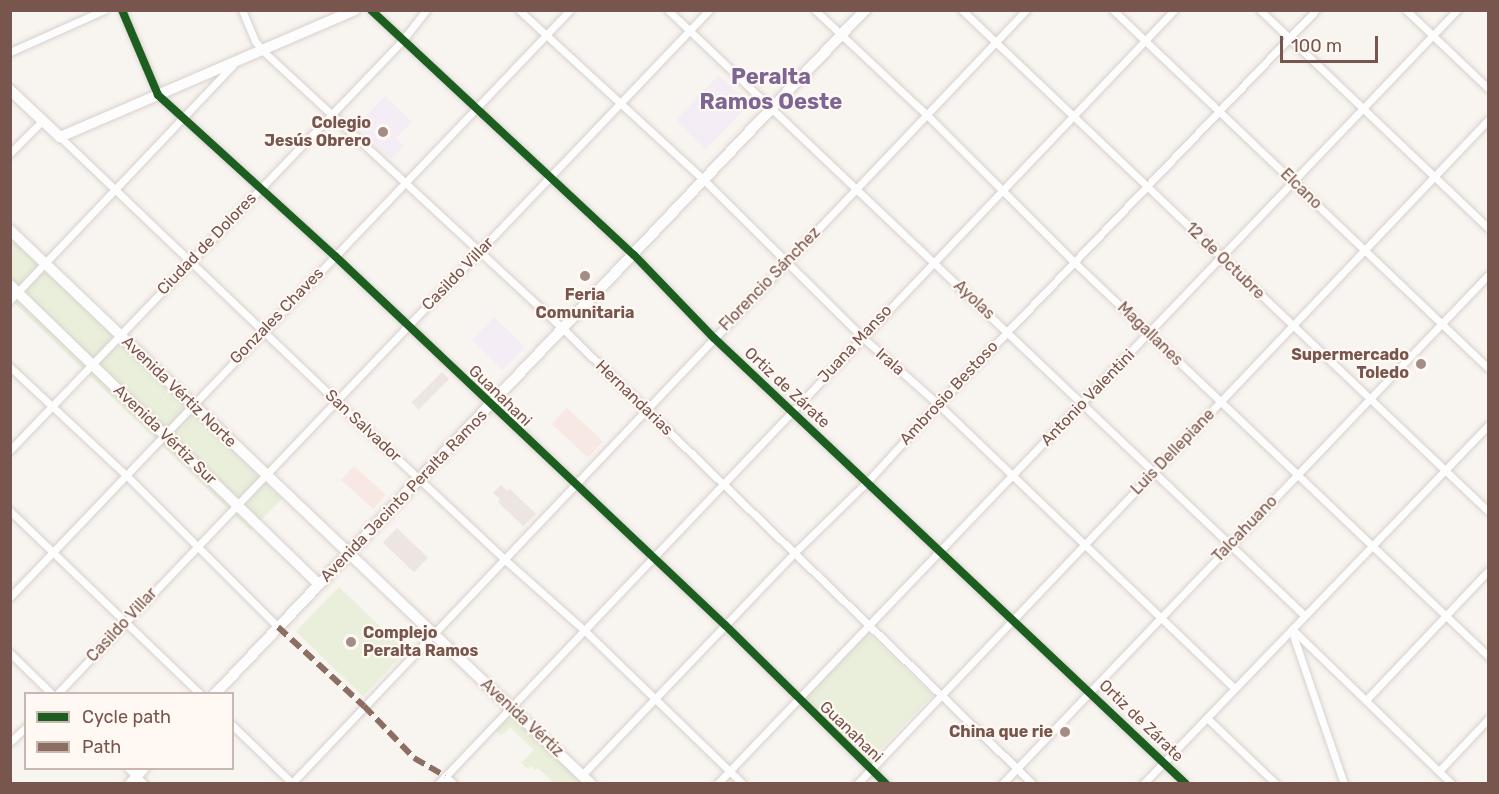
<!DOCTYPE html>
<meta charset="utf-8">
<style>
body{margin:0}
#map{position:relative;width:1499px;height:794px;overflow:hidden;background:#f8f4f0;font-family:Rubik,sans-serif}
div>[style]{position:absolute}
.commercial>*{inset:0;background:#f7e8e4;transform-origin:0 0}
.industrial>*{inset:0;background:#ece5e2;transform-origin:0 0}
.education>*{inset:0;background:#f4edf5;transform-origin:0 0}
.green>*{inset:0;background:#e9efdb;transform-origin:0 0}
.roads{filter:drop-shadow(0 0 2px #d8d1cd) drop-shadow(0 0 2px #d8d1cd)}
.street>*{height:7px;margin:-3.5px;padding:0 3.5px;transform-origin:3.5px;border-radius:3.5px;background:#fefdfd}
.secondary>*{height:10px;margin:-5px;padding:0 5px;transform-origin:5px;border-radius:5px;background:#fefdfd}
.quiet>*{height:6px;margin-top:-3px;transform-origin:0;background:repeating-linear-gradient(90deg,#8d6e63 0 12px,transparent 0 18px)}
.cycleway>*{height:8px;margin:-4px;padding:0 4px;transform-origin:4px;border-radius:4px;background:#1b5e20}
.dots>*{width:16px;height:16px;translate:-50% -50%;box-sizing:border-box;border:3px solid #fff8f3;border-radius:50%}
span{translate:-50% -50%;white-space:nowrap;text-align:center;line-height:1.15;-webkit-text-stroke:4.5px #fff8f3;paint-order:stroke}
.poi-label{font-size:16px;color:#78564e;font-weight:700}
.right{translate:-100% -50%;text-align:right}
.left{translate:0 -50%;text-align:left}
.street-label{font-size:16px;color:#78564e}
.district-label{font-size:22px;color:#7d6693;font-weight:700}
.frame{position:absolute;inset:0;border:12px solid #78564e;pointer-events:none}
.legend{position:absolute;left:24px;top:692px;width:210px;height:78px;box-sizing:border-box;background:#fff8f3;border:2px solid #c9b7b1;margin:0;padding:8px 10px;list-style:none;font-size:18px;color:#78564e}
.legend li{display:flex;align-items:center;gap:12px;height:30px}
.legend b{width:30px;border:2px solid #c9b7b1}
.scale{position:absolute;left:1280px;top:36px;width:98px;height:27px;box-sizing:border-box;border:3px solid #78564e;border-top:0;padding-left:8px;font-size:18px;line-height:21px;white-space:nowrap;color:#78564e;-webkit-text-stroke:4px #fff8f3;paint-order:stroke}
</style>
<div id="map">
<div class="commercial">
<i style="left:567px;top:408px;width:49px;height:22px;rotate:43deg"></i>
<i style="left:354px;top:466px;width:43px;height:19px;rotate:42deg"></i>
</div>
<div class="industrial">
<i style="left:442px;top:372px;width:10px;height:43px;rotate:45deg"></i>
<i style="clip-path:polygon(501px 485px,507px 491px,510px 489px,536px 514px,523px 526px,498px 502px,500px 499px,493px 493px)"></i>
<i style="left:397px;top:528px;width:43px;height:20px;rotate:44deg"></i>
</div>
<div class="education">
<i style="left:719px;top:75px;width:42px;height:63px;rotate:44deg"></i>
<i style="clip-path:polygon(385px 96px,412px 122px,396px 138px,404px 146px,391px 159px,357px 125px)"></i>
<i style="left:494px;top:317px;width:43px;height:32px;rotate:44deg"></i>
</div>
<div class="green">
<i style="left:10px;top:236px;width:378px;height:45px;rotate:44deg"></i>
<i style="left:339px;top:587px;width:93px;height:62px;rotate:44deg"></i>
<i style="left:867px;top:632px;width:91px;height:91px;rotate:44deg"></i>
<i style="clip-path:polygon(510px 713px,584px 783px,554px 783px,538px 768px,535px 770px,531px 766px,528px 769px,521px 763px,534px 750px,510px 727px,501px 736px,494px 729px)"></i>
</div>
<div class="roads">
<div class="street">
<i style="left:122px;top:10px;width:92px;rotate:67deg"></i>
<i style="left:158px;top:95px;width:239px;rotate:42.3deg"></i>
<i style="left:335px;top:256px;width:537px;rotate:43.42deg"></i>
<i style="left:725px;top:625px;width:226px;rotate:44.6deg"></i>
<i style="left:242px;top:10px;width:34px;rotate:67deg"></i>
<i style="left:255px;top:41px;width:11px;rotate:52deg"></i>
<i style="left:262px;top:50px;width:410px;rotate:42.8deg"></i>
<i style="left:563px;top:329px;width:654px;rotate:44.07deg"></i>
<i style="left:371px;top:10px;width:359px;rotate:43deg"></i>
<i style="left:634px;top:255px;width:115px;rotate:46.1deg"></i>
<i style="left:714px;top:338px;width:649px;rotate:43.38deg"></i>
<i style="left:519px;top:10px;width:251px;rotate:42.6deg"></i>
<i style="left:704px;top:180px;width:223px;rotate:44.8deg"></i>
<i style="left:862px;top:337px;width:101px;rotate:41.4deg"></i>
<i style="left:938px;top:404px;width:410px;rotate:43.8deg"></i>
<i style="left:668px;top:10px;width:878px;rotate:43.57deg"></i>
<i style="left:815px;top:10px;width:154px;rotate:43.2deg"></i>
<i style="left:927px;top:115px;width:208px;rotate:45deg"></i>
<i style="left:1074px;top:262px;width:572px;rotate:43.58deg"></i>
<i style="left:962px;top:10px;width:726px;rotate:43.61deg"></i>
<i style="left:1113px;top:10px;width:518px;rotate:43.67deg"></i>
<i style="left:1260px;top:10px;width:315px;rotate:43.7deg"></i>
<i style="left:1406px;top:10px;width:113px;rotate:43.6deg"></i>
<i style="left:10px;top:52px;width:103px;rotate:-24.1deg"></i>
<i style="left:60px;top:137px;width:382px;rotate:43.7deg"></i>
<i style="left:336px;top:401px;width:231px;rotate:43.2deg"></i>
<i style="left:504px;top:559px;width:107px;rotate:41.6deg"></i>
<i style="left:584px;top:630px;width:221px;rotate:44.1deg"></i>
<i style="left:10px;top:153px;width:47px;rotate:-45deg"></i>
<i style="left:10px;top:300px;width:323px;rotate:-46.5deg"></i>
<i style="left:10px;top:367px;width:158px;rotate:43deg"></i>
<i style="left:126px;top:475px;width:215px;rotate:45deg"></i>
<i style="left:10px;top:450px;width:567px;rotate:-46.22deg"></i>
<i style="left:402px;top:41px;width:39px;rotate:-52deg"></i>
<i style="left:10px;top:511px;width:264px;rotate:43.9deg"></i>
<i style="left:10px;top:597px;width:811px;rotate:-46.35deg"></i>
<i style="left:1292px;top:629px;width:223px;rotate:44.1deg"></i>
<i style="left:1292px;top:632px;width:161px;rotate:71.1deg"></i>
<i style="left:10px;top:653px;width:59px;rotate:44.3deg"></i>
<i style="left:57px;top:694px;width:945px;rotate:-46.37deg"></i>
<i style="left:1366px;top:700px;width:178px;rotate:-46.6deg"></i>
<i style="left:1207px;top:718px;width:95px;rotate:43.7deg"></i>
<i style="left:232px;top:725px;width:85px;rotate:44deg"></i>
<i style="left:10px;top:742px;width:22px;rotate:-43deg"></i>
<i style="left:128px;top:768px;width:23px;rotate:45deg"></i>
<i style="left:1439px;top:771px;width:71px;rotate:-46.7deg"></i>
<i style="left:582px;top:775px;width:308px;rotate:-46.3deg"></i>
<i style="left:795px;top:552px;width:100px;rotate:-44.2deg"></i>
<i style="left:867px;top:482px;width:105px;rotate:-47.7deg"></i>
<i style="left:938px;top:404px;width:546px;rotate:-46.19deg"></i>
<i style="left:445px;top:776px;width:12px;rotate:42deg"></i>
<i style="left:291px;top:784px;width:1067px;rotate:-46.48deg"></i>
<i style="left:438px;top:784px;width:1068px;rotate:-46.44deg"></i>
<i style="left:717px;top:784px;width:1071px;rotate:-46.29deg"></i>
<i style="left:857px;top:784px;width:916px;rotate:-46.46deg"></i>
<i style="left:1002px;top:784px;width:704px;rotate:-46.32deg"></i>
<i style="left:1143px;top:784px;width:498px;rotate:-46.1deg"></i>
</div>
<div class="secondary">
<i style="left:10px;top:90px;width:69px;rotate:43.2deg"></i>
<i style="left:60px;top:137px;width:321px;rotate:-23.3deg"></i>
<i style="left:10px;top:230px;width:803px;rotate:43.64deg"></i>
<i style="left:10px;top:285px;width:430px;rotate:44.1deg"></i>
<i style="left:215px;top:694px;width:944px;rotate:-46.46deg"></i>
<i style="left:130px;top:784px;width:21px;rotate:-49deg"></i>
</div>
</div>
<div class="quiet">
<i style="left:278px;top:627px;width:117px;rotate:42.6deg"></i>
<i style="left:364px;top:706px;width:72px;rotate:46.1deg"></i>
<i style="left:414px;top:758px;width:36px;rotate:30deg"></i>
</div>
<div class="cycleway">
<i style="left:122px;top:10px;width:92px;rotate:67deg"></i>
<i style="left:158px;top:95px;width:239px;rotate:42.3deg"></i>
<i style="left:335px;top:256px;width:537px;rotate:43.42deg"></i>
<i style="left:725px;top:625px;width:226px;rotate:44.6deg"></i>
<i style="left:371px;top:10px;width:359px;rotate:43deg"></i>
<i style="left:634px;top:255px;width:115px;rotate:46.1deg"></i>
<i style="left:714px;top:338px;width:649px;rotate:43.38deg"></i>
</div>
<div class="dots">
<i style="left:383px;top:132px;background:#a58d87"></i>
<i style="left:585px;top:276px;background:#a58d87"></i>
<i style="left:1421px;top:364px;background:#a58d87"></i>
<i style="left:351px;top:642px;background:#a58d87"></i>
<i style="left:1065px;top:732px;background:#a58d87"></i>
</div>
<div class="poi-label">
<span class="right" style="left:371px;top:132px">Colegio<br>Jesús Obrero</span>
<span style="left:585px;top:304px">Feria<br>Comunitaria</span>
<span class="right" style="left:1409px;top:364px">Supermercado<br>Toledo</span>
<span class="left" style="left:363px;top:642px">Complejo<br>Peralta Ramos</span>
<span class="right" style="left:1053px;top:732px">China que rie</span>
</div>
<div class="street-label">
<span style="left:1301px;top:189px;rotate:44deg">Elcano</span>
<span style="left:207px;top:244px;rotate:-46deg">Ciudad de Dolores</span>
<span style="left:1225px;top:261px;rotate:44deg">12 de Octubre</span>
<span style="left:458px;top:274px;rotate:-46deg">Casildo Villar</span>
<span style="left:770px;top:279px;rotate:-46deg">Florencio Sánchez</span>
<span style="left:974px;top:300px;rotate:43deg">Ayolas</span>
<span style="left:277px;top:316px;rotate:-46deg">Gonzales Chaves</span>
<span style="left:1150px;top:334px;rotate:44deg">Magallanes</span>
<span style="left:855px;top:344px;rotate:-47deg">Juana Manso</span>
<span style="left:890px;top:362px;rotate:41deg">Irala</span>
<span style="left:787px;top:388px;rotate:43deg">Ortiz de Zárate</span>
<span style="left:179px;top:392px;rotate:44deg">Avenida Vértiz Norte</span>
<span style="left:949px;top:393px;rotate:-47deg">Ambrosio Bestoso</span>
<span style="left:500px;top:396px;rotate:44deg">Guanahani</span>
<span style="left:634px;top:398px;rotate:44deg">Hernandarias</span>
<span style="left:1088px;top:398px;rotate:-46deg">Antonio Valentini</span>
<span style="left:363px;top:426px;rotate:43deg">San Salvador</span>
<span style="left:165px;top:435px;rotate:44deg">Avenida Vértiz Sur</span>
<span style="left:1173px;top:452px;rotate:-46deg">Luis Dellepiane</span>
<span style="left:404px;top:496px;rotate:-46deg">Avenida Jacinto Peralta Ramos</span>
<span style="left:1245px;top:529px;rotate:-46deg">Talcahuano</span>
<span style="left:122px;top:625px;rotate:-47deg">Casildo Villar</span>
<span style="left:522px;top:718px;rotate:43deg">Avenida Vértiz</span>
<span style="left:1141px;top:721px;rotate:44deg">Ortiz de Zárate</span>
<span style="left:851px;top:732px;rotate:44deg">Guanahani</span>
</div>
<div class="district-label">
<span style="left:771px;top:89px">Peralta<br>Ramos Oeste</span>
</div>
<div class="frame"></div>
<ul class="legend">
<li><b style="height:8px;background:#1b5e20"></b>Cycle path</li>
<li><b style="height:8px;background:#8d6e63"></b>Path</li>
</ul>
<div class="scale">100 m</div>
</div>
